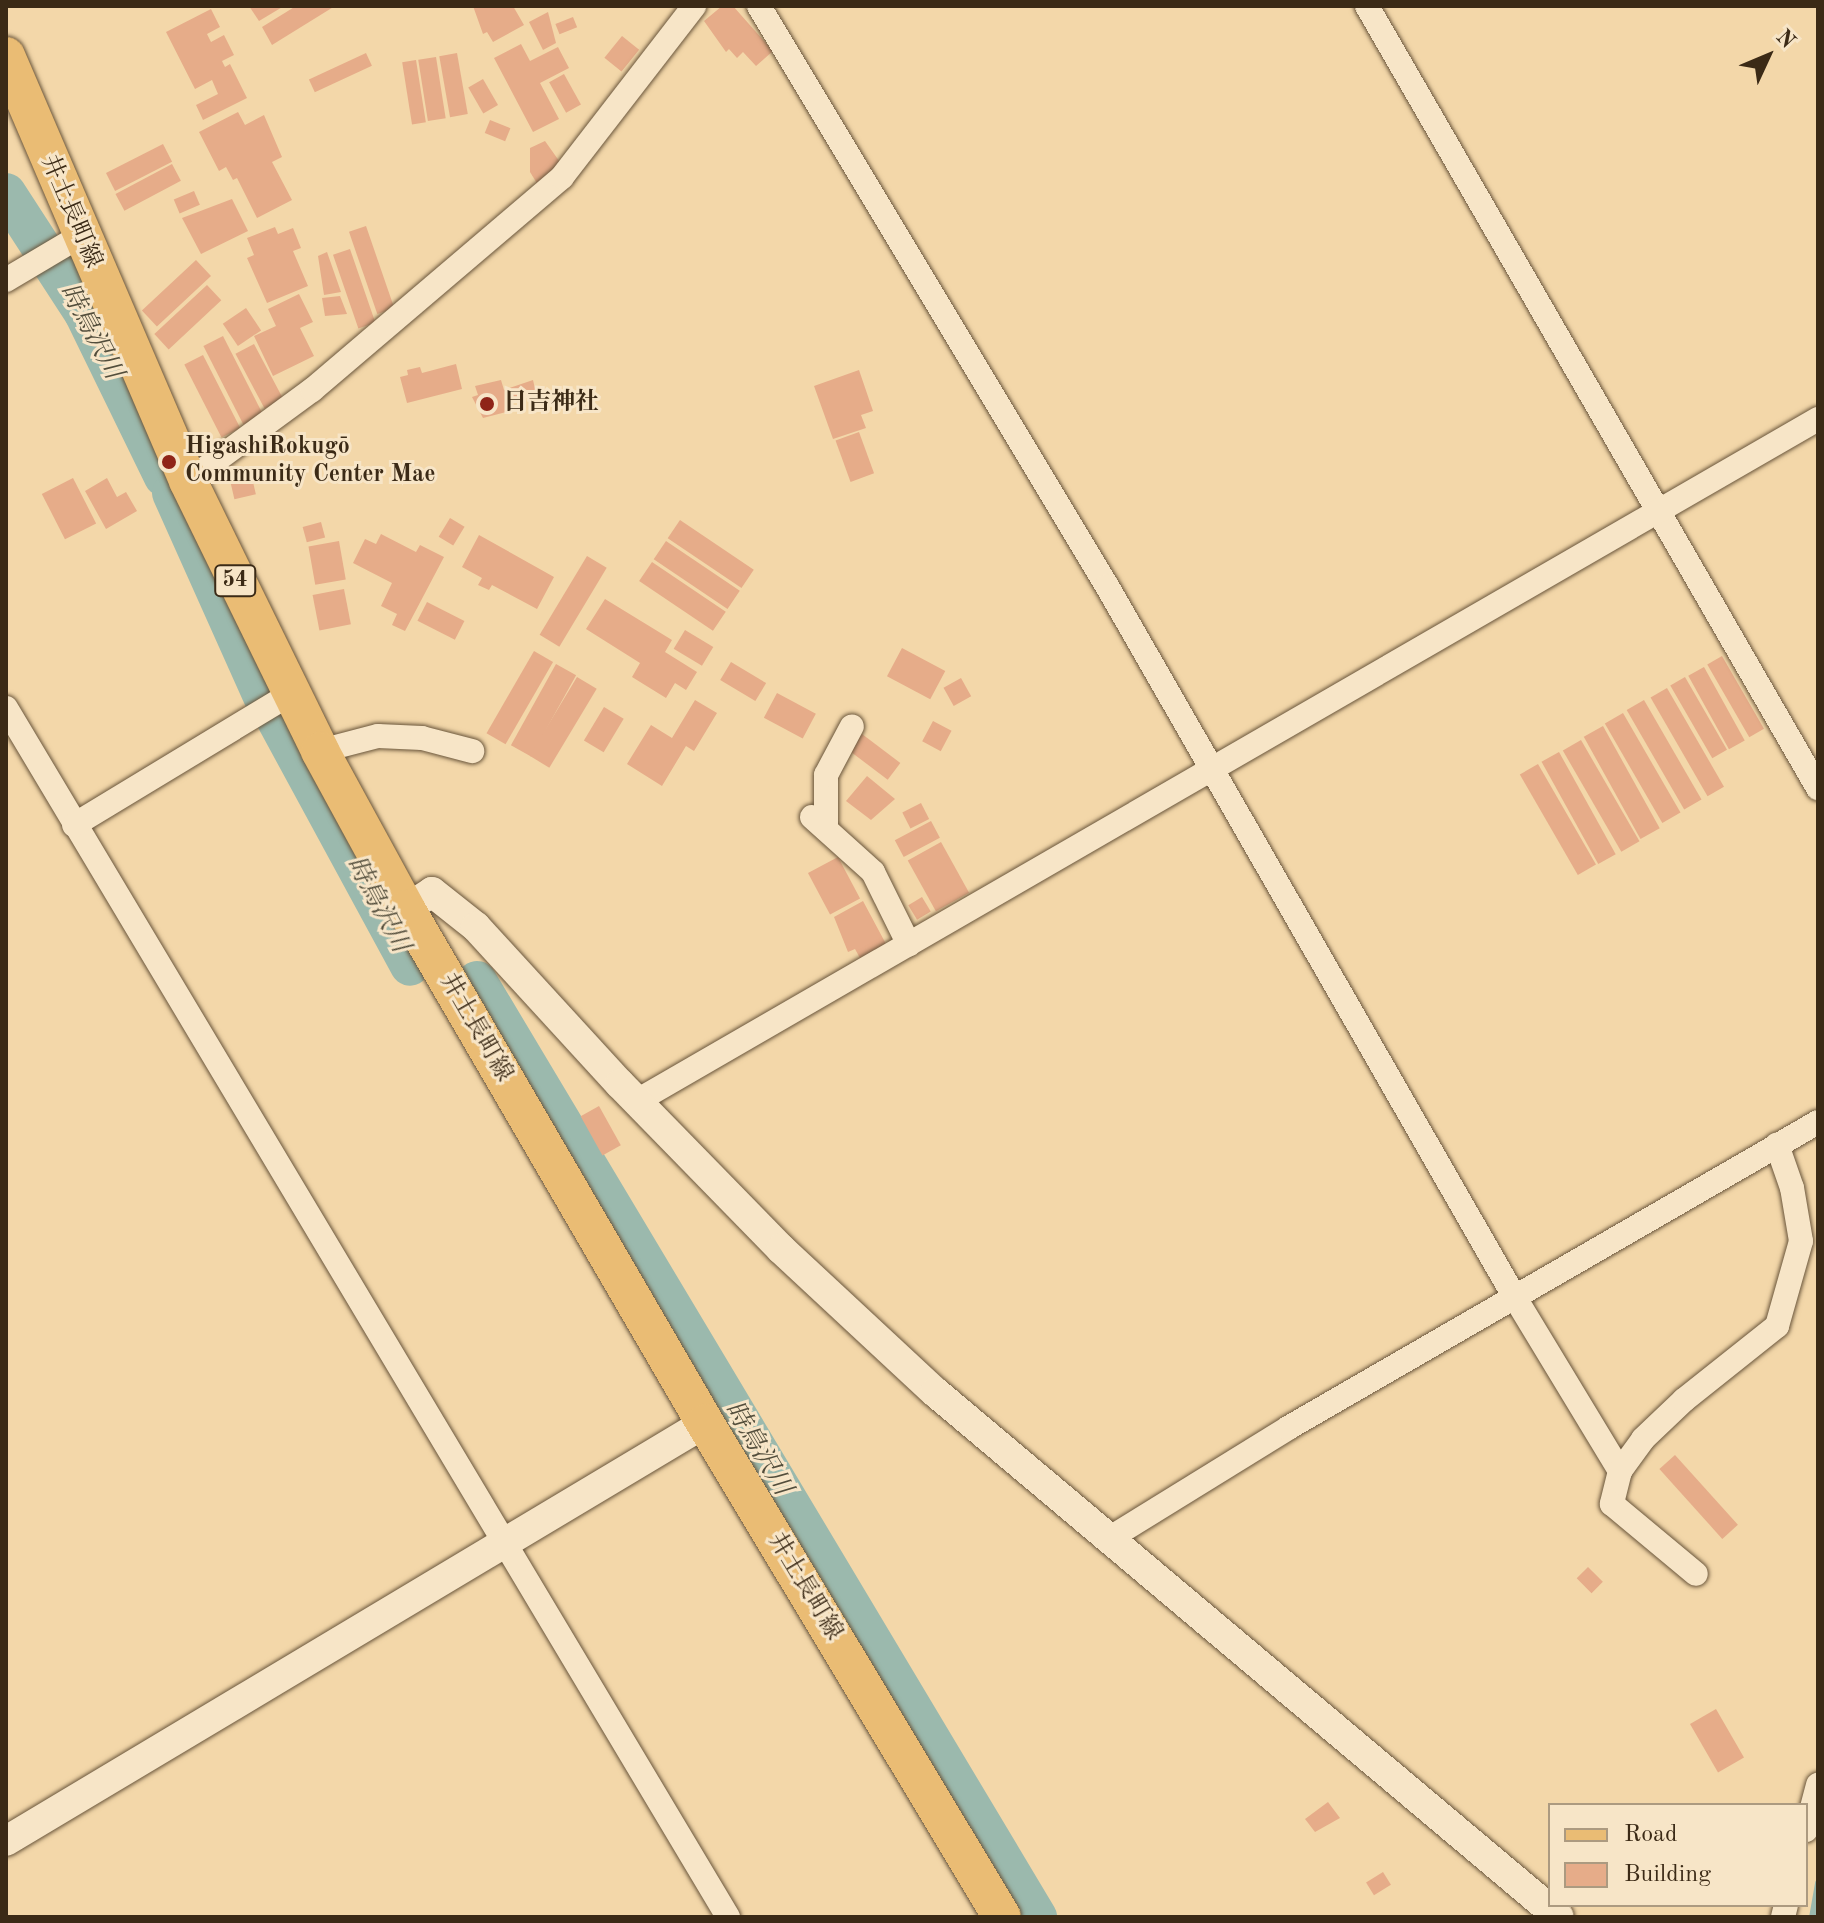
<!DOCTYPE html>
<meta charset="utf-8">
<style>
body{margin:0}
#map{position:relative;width:1824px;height:1923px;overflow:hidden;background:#f3d7a9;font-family:"Old Standard TT","Noto Serif JP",serif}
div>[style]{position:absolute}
.stream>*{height:7px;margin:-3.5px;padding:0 3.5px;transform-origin:3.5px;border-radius:3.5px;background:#9bb9ad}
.river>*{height:40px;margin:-20px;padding:0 20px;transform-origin:20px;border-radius:20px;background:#9bb9ad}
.building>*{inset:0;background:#e6ac89;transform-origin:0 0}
.roads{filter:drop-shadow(0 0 2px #69553b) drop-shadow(0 0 2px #69553b)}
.minor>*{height:24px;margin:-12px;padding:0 12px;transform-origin:12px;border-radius:12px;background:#f7e5c7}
.tertiary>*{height:30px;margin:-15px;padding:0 15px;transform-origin:15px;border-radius:15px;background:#f7e5c7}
.primary>*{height:38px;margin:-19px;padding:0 19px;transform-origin:19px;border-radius:19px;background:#eabc74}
.dots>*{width:22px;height:22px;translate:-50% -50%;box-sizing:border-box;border:4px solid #f7e5c7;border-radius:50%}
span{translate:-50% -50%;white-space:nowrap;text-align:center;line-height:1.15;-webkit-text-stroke:6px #f7e5c7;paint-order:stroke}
.shield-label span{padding:2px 6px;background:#f7e5c7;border:2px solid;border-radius:6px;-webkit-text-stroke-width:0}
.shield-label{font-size:22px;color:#3b2a16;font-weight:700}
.street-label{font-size:24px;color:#3b2a16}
.poi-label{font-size:24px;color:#3b2a16;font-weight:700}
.left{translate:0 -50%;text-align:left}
.water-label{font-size:26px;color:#534e3c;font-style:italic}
.frame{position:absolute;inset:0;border:8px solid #3b2a16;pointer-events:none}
.legend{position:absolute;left:1548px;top:1803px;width:260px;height:104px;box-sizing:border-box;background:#f7e5c7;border:2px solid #ac9a80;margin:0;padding:10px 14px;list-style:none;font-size:24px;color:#3b2a16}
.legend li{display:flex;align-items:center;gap:16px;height:40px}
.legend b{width:40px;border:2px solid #ac9a80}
.north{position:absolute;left:1728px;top:16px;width:80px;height:80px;-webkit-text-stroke:6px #f7e5c7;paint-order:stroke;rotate:46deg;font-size:22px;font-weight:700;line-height:32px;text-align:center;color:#3b2a16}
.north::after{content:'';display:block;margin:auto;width:28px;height:36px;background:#3b2a16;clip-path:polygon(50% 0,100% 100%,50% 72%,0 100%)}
</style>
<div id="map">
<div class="stream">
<i style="left:1812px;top:1917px;width:35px;rotate:-80deg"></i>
</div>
<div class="river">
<i style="left:6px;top:193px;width:143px;rotate:57deg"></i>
<i style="left:84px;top:313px;width:182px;rotate:64deg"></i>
<i style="left:172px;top:493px;width:222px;rotate:65.9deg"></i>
<i style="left:275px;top:717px;width:283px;rotate:61.5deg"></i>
<i style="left:477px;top:981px;width:1091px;rotate:59.11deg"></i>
</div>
<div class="building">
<i style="clip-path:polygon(249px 6px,284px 6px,259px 21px)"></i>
<i style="clip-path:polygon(296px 6px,335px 6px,272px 45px,262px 27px)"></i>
<i style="clip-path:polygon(473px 6px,513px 6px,524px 25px,493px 42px,487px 32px,483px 34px)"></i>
<i style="clip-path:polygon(722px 6px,733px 6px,773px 51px,756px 66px,743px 52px,737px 58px,729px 49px,726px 52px,704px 21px)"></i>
<i style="clip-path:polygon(211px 9px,220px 27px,207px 34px,211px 42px,224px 35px,234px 55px,222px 61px,225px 67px,230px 64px,247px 98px,203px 120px,196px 105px,218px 94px,212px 80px,195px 89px,166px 32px)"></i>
<i style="clip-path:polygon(548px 12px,556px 43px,543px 50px,529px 22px)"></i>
<i style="left:573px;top:17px;width:11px;height:19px;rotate:68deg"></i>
<i style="left:622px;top:36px;width:22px;height:28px;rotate:39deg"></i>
<i style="clip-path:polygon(521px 44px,530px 61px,558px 47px,569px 68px,540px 83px,559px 119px,533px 132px,494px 58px)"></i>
<i style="left:366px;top:53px;width:14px;height:63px;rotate:65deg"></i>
<i style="left:457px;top:53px;width:62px;height:18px;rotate:80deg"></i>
<i style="left:436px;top:57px;width:62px;height:18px;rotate:81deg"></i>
<i style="left:416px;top:60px;width:63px;height:14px;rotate:81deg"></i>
<i style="left:564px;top:74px;width:35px;height:17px;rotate:61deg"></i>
<i style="left:483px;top:79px;width:30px;height:17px;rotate:60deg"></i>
<i style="clip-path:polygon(238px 112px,245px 125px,264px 115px,282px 157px,272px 162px,292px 200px,257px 218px,237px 178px,233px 180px,226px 167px,219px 171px,199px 132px)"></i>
<i style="left:490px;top:120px;width:22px;height:14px;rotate:22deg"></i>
<i style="clip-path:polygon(545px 141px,562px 165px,538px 185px,530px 172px,530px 148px)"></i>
<i style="left:163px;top:144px;width:20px;height:64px;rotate:63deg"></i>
<i style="left:172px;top:164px;width:19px;height:64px;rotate:62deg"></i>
<i style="left:194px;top:191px;width:15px;height:22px;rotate:67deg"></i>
<i style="clip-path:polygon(232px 199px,248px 231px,201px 254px,182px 218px)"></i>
<i style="left:366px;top:226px;width:87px;height:18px;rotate:71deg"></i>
<i style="clip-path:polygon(275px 227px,278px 234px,293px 228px,301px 248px,293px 251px,308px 286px,267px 303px,247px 258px,254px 255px,247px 238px)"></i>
<i style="left:350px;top:249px;width:78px;height:18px;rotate:71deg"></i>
<i style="clip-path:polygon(327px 252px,341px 292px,324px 295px,318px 256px)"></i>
<i style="left:196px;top:260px;width:22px;height:74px;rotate:47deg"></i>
<i style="left:207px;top:285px;width:21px;height:72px;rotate:47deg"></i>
<i style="clip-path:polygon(299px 294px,313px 322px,300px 328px,314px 356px,273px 376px,254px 336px,276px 326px,268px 309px)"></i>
<i style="clip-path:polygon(340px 296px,347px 314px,325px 316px,322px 298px)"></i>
<i style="left:246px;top:308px;width:27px;height:28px;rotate:56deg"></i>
<i style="left:223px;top:336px;width:88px;height:22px;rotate:63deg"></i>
<i style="left:254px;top:344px;width:62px;height:21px;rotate:62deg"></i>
<i style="left:203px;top:355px;width:82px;height:21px;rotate:63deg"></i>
<i style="clip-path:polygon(456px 364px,462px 389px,407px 403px,400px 377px,408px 375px,407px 370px,420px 367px,422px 373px)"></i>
<i style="clip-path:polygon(859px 370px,873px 411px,861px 415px,866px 428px,833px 439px,814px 386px)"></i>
<i style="clip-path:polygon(501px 380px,504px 390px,533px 380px,537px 397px,507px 401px,510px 411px,483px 418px,472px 397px,478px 395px,475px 386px)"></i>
<i style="left:859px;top:432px;width:44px;height:25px;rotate:70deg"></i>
<i style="left:250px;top:469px;width:26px;height:22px;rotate:77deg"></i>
<i style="left:73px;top:478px;width:51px;height:35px;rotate:63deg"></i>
<i style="clip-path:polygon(107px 478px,117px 497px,126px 492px,137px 511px,106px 529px,85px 491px)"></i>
<i style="left:450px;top:518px;width:17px;height:22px;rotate:31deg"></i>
<i style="left:680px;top:520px;width:89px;height:22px;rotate:34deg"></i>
<i style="left:321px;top:522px;width:16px;height:19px;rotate:75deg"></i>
<i style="clip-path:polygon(381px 534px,416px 552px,420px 545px,444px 557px,405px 631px,392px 625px,397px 614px,381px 606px,392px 583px,353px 563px,365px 539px,376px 544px)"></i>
<i style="clip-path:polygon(479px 535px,554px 577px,537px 609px,492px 585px,489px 590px,478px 585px,482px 578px,462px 567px)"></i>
<i style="left:339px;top:541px;width:39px;height:31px;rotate:80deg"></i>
<i style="left:666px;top:541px;width:89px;height:22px;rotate:34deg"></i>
<i style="left:587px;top:556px;width:23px;height:92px;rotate:31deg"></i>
<i style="left:652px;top:562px;width:89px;height:23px;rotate:34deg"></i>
<i style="left:344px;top:589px;width:36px;height:32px;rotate:79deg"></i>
<i style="clip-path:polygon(605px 599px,672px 640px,665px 652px,697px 672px,686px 690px,675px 683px,666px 698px,632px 677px,640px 663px,586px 629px)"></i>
<i style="left:427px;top:602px;width:42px;height:21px;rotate:27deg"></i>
<i style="left:685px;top:630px;width:33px;height:22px;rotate:31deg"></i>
<i style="left:902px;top:648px;width:49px;height:32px;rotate:28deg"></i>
<i style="left:534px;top:651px;width:22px;height:95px;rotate:30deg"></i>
<i style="left:1722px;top:656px;width:84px;height:17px;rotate:60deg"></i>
<i style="left:731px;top:662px;width:41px;height:21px;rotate:31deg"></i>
<i style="left:556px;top:664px;width:23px;height:93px;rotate:29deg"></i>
<i style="left:1704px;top:667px;width:84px;height:18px;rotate:61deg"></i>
<i style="left:577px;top:677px;width:23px;height:92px;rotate:31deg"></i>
<i style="left:1685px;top:677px;width:84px;height:17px;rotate:60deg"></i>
<i style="left:961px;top:678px;width:21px;height:20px;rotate:61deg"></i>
<i style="left:1667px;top:688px;width:114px;height:19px;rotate:60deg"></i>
<i style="left:777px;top:693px;width:44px;height:28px;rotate:28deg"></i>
<i style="clip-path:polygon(695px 700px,717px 713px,694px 751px,686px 746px,662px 786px,627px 764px,651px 725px,672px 738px)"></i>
<i style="left:1644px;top:700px;width:115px;height:20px;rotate:60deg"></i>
<i style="left:604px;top:707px;width:23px;height:39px;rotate:31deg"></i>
<i style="left:1623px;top:713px;width:115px;height:21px;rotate:60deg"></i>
<i style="left:933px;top:721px;width:21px;height:23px;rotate:28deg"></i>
<i style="left:1603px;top:726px;width:117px;height:22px;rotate:61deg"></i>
<i style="left:862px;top:734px;width:48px;height:21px;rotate:37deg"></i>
<i style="left:1581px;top:740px;width:117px;height:21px;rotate:60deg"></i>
<i style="left:1559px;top:752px;width:117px;height:20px;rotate:61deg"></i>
<i style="left:1538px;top:764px;width:116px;height:21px;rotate:60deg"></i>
<i style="clip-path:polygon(867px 776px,895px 799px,871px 820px,846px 801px)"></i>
<i style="left:921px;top:803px;width:18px;height:21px;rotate:63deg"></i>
<i style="left:931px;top:821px;width:19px;height:41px;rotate:62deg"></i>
<i style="left:941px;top:842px;width:58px;height:38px;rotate:61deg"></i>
<i style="left:838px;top:857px;width:47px;height:34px;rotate:62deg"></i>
<i style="left:922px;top:897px;width:17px;height:16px;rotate:59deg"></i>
<i style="clip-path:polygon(863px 901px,886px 944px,860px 958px,855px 949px,848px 952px,834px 917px)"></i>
<i style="left:599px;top:1106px;width:45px;height:21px;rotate:61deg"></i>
<i style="left:1675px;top:1455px;width:94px;height:21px;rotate:48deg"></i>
<i style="left:1588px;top:1567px;width:21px;height:16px;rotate:45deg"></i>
<i style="left:1716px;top:1709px;width:56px;height:30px;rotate:60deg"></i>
<i style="clip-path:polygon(1328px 1802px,1340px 1818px,1315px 1832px,1305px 1819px)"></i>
<i style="left:1383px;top:1872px;width:15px;height:20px;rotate:58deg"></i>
</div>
<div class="roads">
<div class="minor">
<i style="left:759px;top:6px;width:676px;rotate:59.04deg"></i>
<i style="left:1107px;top:586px;width:818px;rotate:60.18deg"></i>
<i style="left:1514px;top:1296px;width:205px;rotate:58.8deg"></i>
<i style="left:1620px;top:1471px;width:39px;rotate:-54deg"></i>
<i style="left:1643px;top:1439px;width:57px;rotate:-43.6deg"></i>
<i style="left:1684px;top:1400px;width:119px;rotate:-38.5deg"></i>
<i style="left:1777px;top:1326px;width:88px;rotate:-74.2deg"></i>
<i style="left:1801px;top:1241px;width:54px;rotate:-99.6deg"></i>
<i style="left:1792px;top:1188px;width:46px;rotate:-109.2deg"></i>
<i style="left:1367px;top:6px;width:903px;rotate:60.03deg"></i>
<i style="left:6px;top:280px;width:86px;rotate:-30.7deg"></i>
<i style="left:188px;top:481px;width:154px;rotate:-36.3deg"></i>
<i style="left:312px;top:390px;width:328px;rotate:-40.4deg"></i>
<i style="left:562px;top:177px;width:216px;rotate:-52.3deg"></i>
<i style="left:6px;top:708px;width:1408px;rotate:59.15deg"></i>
<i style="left:320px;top:751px;width:60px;rotate:-14.5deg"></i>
<i style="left:378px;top:736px;width:44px;rotate:2.6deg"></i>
<i style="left:422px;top:738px;width:52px;rotate:14.6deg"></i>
<i style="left:812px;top:817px;width:82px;rotate:42deg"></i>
<i style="left:873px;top:872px;width:81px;rotate:63.7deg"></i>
<i style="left:74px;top:825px;width:253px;rotate:-31.2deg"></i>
<i style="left:826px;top:829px;width:54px;rotate:-90deg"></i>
<i style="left:826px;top:775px;width:55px;rotate:-62deg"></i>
<i style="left:637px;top:1101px;width:1364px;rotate:-30.01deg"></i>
<i style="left:1620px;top:1471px;width:34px;rotate:104deg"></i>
<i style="left:1612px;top:1504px;width:109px;rotate:39.8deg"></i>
<i style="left:1107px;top:1540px;width:213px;rotate:-31.7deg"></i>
<i style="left:1288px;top:1428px;width:612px;rotate:-30deg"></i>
<i style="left:1806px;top:1830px;width:47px;rotate:-75.1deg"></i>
<i style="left:1783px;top:1917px;width:12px;rotate:-76deg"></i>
</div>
<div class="tertiary">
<i style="left:406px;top:909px;width:31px;rotate:-33deg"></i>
<i style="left:432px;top:892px;width:56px;rotate:38.5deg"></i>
<i style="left:476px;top:927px;width:213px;rotate:47.5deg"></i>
<i style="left:620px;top:1084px;width:231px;rotate:45.7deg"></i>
<i style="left:781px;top:1249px;width:210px;rotate:42.9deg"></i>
<i style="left:935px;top:1392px;width:815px;rotate:40.08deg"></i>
<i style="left:6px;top:1841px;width:814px;rotate:-30.88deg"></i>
</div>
<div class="primary">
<i style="left:6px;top:56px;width:462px;rotate:66.8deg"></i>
<i style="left:188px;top:481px;width:301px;rotate:63.9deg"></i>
<i style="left:320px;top:751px;width:180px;rotate:61.4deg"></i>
<i style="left:406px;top:909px;width:595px;rotate:59.81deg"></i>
<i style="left:705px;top:1423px;width:576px;rotate:58.99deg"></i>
</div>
</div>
<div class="dots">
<i style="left:487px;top:404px;background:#8f2418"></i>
<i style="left:169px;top:462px;background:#8f2418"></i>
</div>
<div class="shield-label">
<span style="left:235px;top:581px">54</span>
</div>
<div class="street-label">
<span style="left:70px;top:212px;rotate:67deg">井土長町線</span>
<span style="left:475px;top:1028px;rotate:60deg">井土長町線</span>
<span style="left:804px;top:1587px;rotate:59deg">井土長町線</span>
</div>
<div class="poi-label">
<span class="left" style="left:503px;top:404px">日吉神社</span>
<span class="left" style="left:185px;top:462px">HigashiRokugō<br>Community Center Mae</span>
</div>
<div class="water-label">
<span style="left:90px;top:332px;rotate:62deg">時鳥沢川</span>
<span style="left:377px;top:905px;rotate:62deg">時鳥沢川</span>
<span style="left:757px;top:1449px;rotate:59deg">時鳥沢川</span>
</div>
<div class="frame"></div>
<ul class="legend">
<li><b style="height:10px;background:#eabc74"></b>Road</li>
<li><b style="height:22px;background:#e6ac89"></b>Building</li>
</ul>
<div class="north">N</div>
</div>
